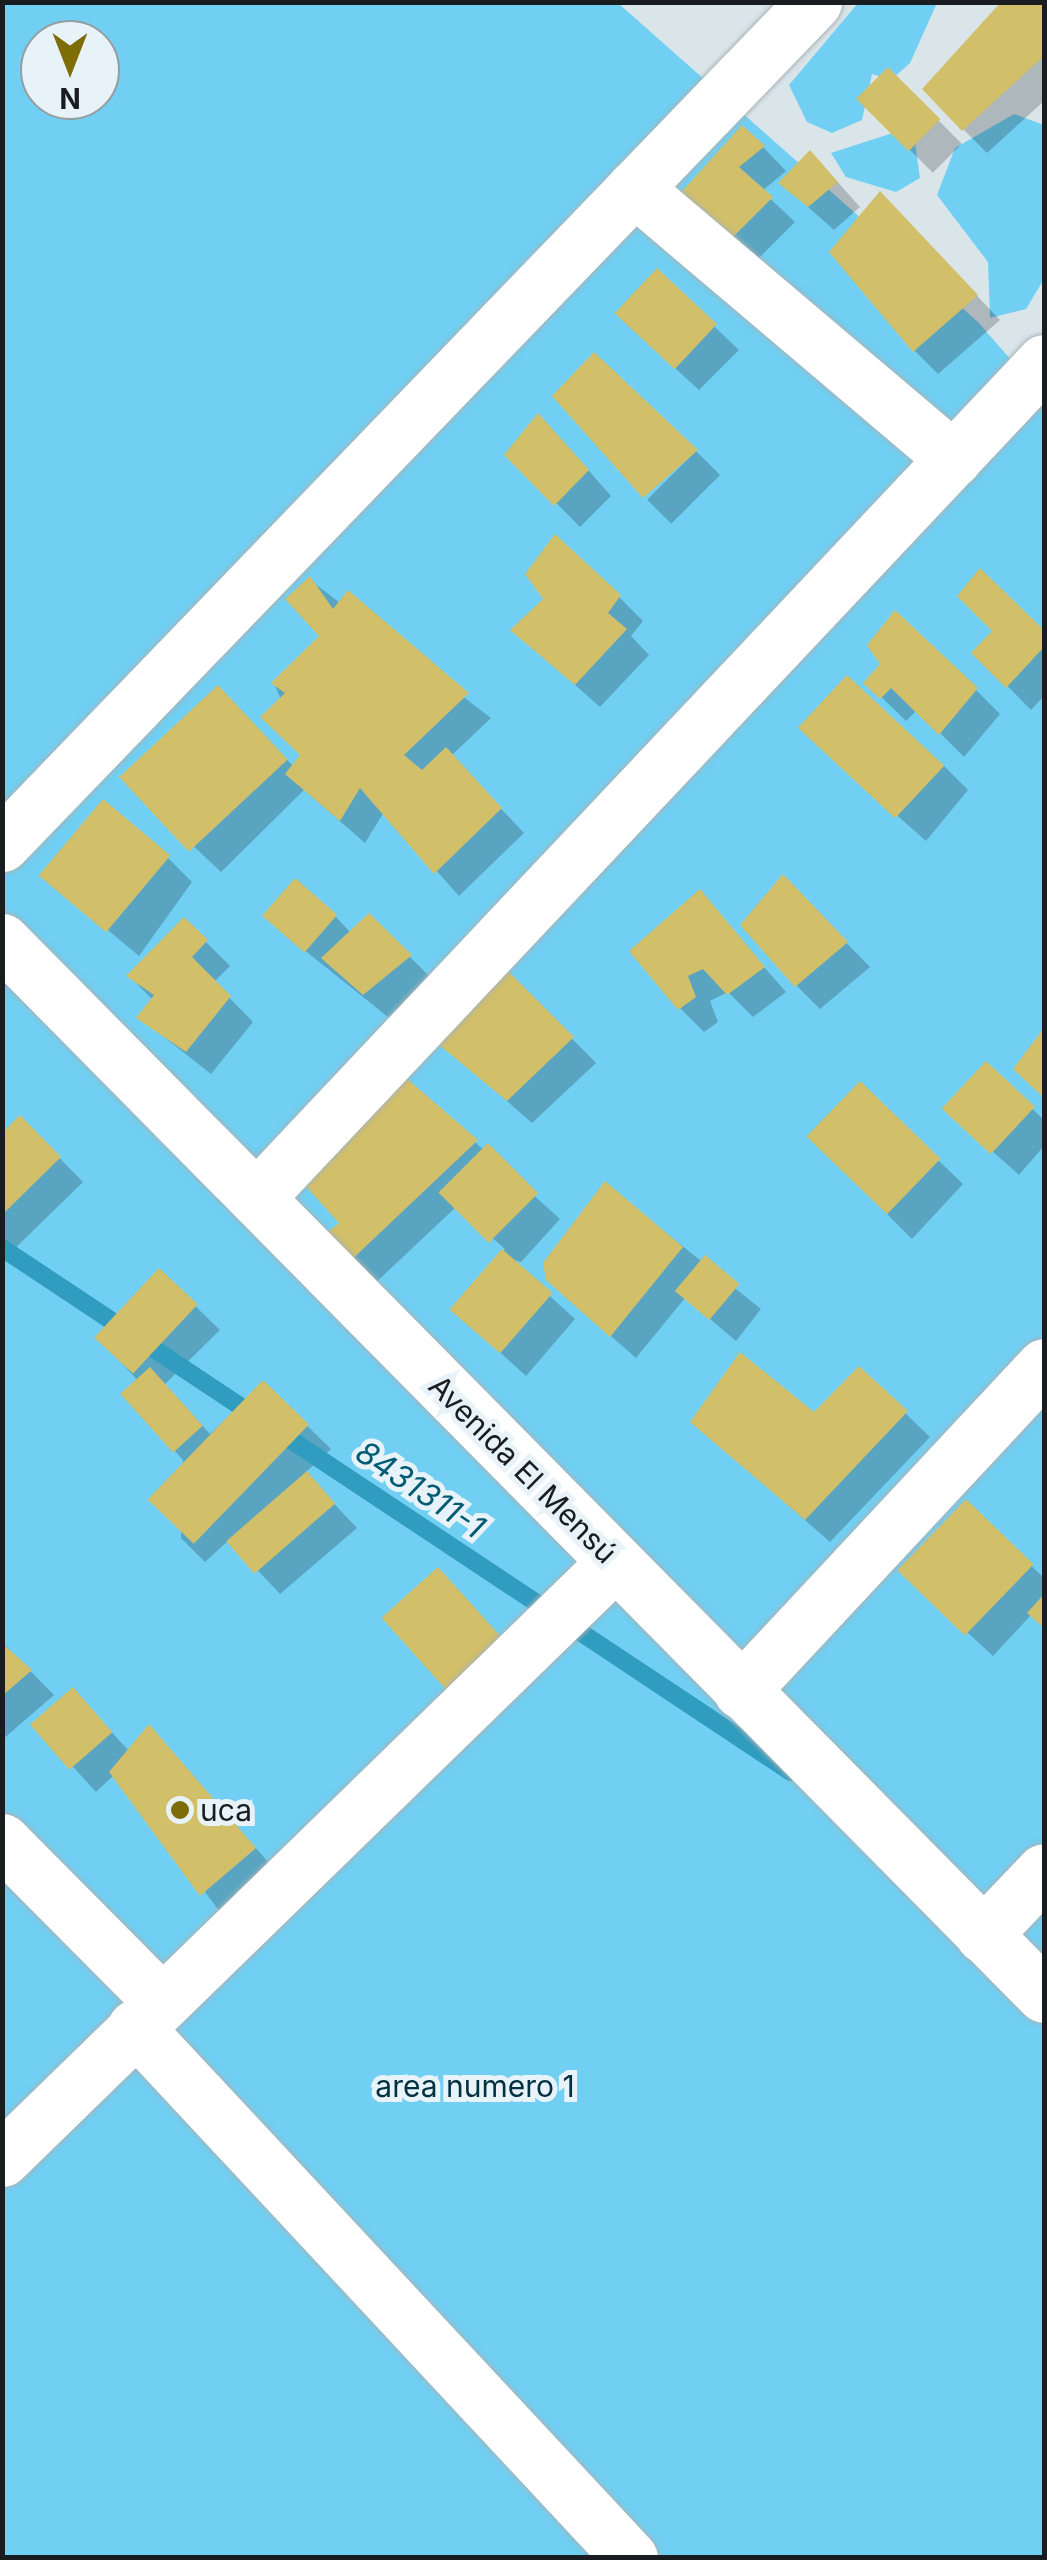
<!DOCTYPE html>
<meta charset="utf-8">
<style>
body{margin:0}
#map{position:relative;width:1047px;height:2560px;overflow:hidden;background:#dae5ea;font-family:Inter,sans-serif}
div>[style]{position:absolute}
.green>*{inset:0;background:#70cff2}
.shadow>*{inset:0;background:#0003;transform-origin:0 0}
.stream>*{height:18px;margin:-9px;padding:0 9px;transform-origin:9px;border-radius:9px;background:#309cbf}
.building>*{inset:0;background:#d1bf6a;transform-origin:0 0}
.roads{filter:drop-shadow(0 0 2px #a8b3b8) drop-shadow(0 0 2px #a8b3b8)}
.street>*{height:55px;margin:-27.5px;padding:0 27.5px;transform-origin:27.5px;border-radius:27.5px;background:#fff}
.dots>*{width:28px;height:28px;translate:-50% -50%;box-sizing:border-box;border:5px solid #e7f3f8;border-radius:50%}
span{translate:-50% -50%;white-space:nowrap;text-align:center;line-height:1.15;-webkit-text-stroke:10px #e7f3f8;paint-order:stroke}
.street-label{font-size:30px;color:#191d1f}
.poi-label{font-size:30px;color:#191d1f}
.left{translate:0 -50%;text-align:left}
.park-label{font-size:30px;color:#003140}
.water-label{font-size:32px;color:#005b74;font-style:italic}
.frame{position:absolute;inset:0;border:5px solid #191d1f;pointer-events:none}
.north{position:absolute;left:20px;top:20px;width:100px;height:100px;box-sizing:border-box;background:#e7f3f8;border:2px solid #959da1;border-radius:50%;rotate:180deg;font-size:28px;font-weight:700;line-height:40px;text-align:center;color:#191d1f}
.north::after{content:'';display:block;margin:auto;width:35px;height:45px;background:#7e6c06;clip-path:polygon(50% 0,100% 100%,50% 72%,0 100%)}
</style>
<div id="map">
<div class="green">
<i style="clip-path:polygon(evenodd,3px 3px,618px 3px,978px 322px,1018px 368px,1044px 375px,1044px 2557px,3px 2558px,3px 3px,40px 40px,100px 40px,100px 100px,40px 100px,40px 40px)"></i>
<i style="clip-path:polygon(858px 3px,937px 3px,910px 63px,891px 80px,872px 74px,862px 120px,832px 133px,807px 122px,789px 85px)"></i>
<i style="clip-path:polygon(1014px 114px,1044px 125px,1044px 279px,1026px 309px,990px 318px,988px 262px,937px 195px,955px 148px)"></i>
<i style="clip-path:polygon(902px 130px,914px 136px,920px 178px,896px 192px,846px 177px,831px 153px)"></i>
</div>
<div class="shadow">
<i style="clip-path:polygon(1005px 2px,1044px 2px,1044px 101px,987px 153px,963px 129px)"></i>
<i style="left:889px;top:71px;width:103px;height:41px;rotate:45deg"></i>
<i style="clip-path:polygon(763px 147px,786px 171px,762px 191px,795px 222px,753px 264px,679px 198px)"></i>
<i style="clip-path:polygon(834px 178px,860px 207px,834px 230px,781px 183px)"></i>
<i style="clip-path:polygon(903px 218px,1000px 320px,938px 374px,914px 350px)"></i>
<i style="clip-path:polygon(657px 272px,739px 350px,699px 390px,644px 340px)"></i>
<i style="clip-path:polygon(562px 440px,611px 496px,580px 527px,508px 454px)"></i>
<i style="left:696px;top:451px;width:34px;height:69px;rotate:45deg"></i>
<i style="clip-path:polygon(980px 572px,1044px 634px,1044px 696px,1031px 710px,975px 653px,995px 631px)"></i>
<i style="clip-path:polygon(310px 580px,491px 718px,451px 756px,524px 833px,459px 896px,384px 812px,365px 843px,304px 790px,221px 872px,151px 806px,242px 712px,294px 767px,303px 755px,274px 683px,323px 636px)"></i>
<i style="clip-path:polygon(619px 597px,643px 621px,631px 636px,649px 655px,600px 707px,513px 630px)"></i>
<i style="clip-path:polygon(867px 683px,976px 690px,1000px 714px,964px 757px,917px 710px,906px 721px)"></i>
<i style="clip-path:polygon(831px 757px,944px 766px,968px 790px,926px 841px)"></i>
<i style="clip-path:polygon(168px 858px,192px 882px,139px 956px,42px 875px)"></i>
<i style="clip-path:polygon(783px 878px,870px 967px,820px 1009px,797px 986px)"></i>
<i style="clip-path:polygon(699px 893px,786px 992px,753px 1017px,728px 992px,710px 1001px,718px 1022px,704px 1032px,680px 1008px)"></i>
<i style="clip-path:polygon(335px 916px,351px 933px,369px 916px,433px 980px,388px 1017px,283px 933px)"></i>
<i style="clip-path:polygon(184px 920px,230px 966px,214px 982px,253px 1022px,211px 1074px,140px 1018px,153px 1000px,129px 976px)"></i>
<i style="clip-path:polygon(506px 972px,596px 1063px,532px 1123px,442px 1044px)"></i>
<i style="clip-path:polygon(987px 1065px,1044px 1120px,1044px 1146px,1019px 1175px,948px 1112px)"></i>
<i style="clip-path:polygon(406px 1080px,560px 1219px,521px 1262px,508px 1258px,575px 1319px,526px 1376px,453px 1310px,505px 1249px,456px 1207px,370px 1288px,323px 1240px,342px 1223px)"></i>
<i style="clip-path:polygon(20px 1118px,83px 1182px,2px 1261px,2px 1136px)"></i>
<i style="clip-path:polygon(813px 1140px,939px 1161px,963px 1184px,912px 1239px)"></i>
<i style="clip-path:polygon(605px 1184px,761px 1309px,736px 1341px,685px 1298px,636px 1358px,573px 1303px)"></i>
<i style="clip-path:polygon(159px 1271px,220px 1330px,164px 1385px,210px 1434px,263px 1383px,331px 1449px,305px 1473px,357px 1528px,280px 1594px,229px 1540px,205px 1562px,181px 1538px,183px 1460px,126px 1396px,139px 1382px,98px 1337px)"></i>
<i style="clip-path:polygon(859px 1369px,930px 1437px,830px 1542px,693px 1422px,815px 1415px)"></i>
<i style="clip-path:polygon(966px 1503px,1044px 1578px,1044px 1626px,1032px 1614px,993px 1656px,932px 1600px)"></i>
<i style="clip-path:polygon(2px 1642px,54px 1695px,2px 1740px)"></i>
<i style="clip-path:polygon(73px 1690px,129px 1751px,149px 1728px,278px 1873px,225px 1918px,114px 1775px,96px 1792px,34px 1724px)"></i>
</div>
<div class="stream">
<i style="left:2px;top:1248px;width:947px;rotate:33.59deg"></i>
</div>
<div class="building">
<i style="clip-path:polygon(1001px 2px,1044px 2px,1044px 56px,962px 131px,922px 89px)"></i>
<i style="left:888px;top:67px;width:74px;height:45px;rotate:45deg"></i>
<i style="clip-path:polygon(742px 125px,765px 146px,739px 167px,773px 197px,728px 242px,675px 199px)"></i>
<i style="clip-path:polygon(810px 150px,838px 182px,808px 207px,778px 183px)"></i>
<i style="clip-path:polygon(880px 191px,978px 295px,913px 352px,829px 252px)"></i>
<i style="left:657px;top:268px;width:82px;height:62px;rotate:43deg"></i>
<i style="clip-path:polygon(594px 352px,698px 450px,643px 498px,552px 396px)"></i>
<i style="clip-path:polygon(538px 413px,589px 470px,554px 506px,504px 455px)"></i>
<i style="clip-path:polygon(555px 534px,621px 595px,608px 613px,627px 629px,575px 685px,510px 630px,543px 599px,525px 574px)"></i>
<i style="clip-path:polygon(980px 568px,1044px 630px,1044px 647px,1006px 688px,971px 653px,992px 631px,957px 596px)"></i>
<i style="clip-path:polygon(310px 576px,333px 609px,348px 590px,469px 693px,404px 755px,422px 770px,446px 747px,502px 808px,434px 874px,360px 788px,340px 821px,285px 774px,300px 755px,260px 717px,285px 693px,271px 683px,319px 636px,285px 599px)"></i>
<i style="clip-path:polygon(895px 610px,978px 688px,939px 735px,891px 688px,880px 699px,863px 683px,880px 664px,867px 645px)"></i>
<i style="left:847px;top:675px;width:133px;height:72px;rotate:43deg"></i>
<i style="left:218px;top:685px;width:102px;height:135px;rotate:47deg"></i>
<i style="left:103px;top:799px;width:88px;height:100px;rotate:40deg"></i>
<i style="clip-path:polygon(783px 874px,848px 942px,795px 987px,740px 925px)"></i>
<i style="left:295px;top:878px;width:56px;height:50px;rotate:41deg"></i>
<i style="clip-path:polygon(700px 889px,765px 967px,727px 995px,703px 969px,688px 976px,696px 997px,678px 1010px,629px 951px)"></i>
<i style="clip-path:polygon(369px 913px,412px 955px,363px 995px,321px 958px)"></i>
<i style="clip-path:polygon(184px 917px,208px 940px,192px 957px,231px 996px,186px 1052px,136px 1018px,154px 995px,126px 976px)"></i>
<i style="clip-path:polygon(506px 969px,574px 1037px,507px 1101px,438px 1044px)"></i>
<i style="clip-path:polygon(1044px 1028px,1044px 1098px,1013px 1069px)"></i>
<i style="left:986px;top:1061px;width:67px;height:65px;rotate:43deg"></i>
<i style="clip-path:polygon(405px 1077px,478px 1140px,345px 1266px,319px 1239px,339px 1223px,302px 1182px)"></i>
<i style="left:860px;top:1081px;width:112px;height:77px;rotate:44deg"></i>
<i style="clip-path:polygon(20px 1115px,61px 1157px,2px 1215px,2px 1133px)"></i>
<i style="left:488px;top:1143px;width:71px;height:70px;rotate:45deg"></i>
<i style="clip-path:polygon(605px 1181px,683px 1247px,610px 1337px,546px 1280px,543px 1263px)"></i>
<i style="left:502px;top:1249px;width:67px;height:80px;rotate:41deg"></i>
<i style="left:705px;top:1255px;width:45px;height:47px;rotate:40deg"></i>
<i style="left:159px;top:1268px;width:53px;height:95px;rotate:43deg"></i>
<i style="clip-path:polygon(740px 1352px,814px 1412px,859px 1366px,908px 1411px,805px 1520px,690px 1422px)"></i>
<i style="left:150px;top:1367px;width:79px;height:40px;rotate:48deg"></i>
<i style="left:263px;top:1380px;width:64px;height:166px;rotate:44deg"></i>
<i style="left:307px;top:1471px;width:43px;height:107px;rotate:49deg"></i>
<i style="left:966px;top:1499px;width:94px;height:99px;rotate:44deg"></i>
<i style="left:438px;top:1567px;width:97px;height:76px;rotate:48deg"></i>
<i style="clip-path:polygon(1044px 1594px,1044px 1628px,1027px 1613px)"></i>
<i style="clip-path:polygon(2px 1643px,32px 1670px,2px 1696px)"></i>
<i style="left:73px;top:1687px;width:60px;height:57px;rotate:49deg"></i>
<i style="clip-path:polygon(149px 1724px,256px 1848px,200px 1896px,109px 1772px)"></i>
</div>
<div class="roads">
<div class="street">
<i style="left:634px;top:188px;width:419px;rotate:40.3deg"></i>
<i style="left:2px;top:844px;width:1170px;rotate:-46.04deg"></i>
<i style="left:2px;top:941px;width:1482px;rotate:45.33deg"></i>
<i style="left:256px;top:1198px;width:1149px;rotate:-46.69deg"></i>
<i style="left:741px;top:1691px;width:444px;rotate:-47deg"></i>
<i style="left:2px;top:1841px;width:227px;rotate:45.2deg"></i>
<i style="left:983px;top:1935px;width:88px;rotate:-46.4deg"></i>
<i style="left:135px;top:2027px;width:726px;rotate:47.01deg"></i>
<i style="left:2px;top:2159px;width:856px;rotate:-44.24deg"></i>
</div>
</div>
<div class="dots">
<i style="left:180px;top:1810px;background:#7e6c06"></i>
</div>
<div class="street-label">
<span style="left:523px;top:1469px;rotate:45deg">Avenida El Mensú</span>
</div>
<div class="poi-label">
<span class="left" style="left:200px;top:1810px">uca</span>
</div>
<div class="park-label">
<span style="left:475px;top:2086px">area numero 1</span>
</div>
<div class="water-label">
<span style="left:420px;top:1490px;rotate:34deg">8431311-1</span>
</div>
<div class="frame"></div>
<div class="north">N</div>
</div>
